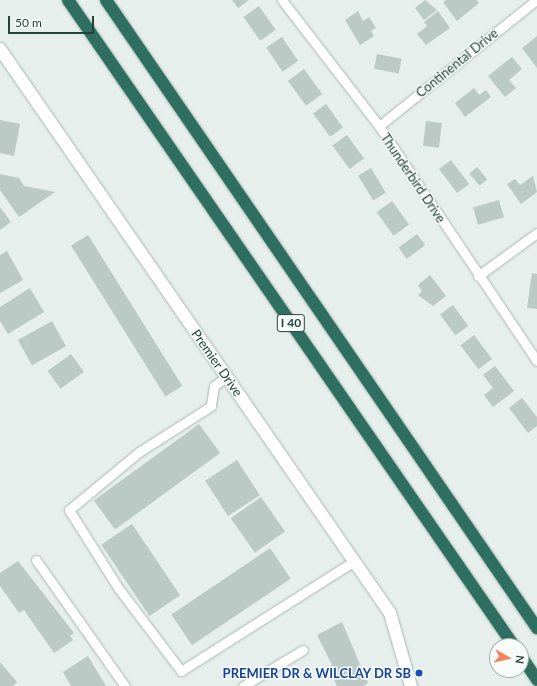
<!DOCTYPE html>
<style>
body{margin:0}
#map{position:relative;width:537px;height:686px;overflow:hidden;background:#e6efeb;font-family:Lato,sans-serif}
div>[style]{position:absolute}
.building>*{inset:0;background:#bbcac4;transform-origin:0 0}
.roads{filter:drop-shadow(0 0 1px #a8b8b2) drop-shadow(0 0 1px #a8b8b2)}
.minor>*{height:9px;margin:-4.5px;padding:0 4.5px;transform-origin:4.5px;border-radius:4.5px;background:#fff}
.tertiary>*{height:12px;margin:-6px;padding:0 6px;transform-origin:6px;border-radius:6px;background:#fff}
.motorway>*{height:12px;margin:-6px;padding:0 6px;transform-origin:6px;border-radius:6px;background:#2f6f62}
.dots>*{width:11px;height:11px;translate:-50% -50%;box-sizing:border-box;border:2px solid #f7fbf9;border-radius:50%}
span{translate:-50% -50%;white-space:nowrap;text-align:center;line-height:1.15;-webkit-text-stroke:3px #f7fbf9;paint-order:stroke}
.shield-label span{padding:1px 3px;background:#f7fbf9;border:1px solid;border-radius:3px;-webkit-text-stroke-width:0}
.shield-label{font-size:12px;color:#24423a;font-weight:700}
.street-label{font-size:13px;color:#24423a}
.transit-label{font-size:13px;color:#164399;font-weight:700}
.right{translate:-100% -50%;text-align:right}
.north{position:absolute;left:489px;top:638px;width:40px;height:40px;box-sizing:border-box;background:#f7fbf9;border:1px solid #a3b1ad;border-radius:50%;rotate:98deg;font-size:11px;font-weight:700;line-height:16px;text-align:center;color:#24423a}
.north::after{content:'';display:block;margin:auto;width:14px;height:18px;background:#f4845f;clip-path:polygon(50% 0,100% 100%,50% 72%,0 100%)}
.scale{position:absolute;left:8px;top:16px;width:86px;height:18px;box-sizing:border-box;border:2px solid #24423a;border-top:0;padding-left:5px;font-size:12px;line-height:14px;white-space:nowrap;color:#24423a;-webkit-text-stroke:3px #f7fbf9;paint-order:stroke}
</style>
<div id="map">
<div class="building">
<i style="clip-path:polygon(232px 0,249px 0,238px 8px)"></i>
<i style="clip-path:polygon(425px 0,437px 10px,424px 20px,415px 8px)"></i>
<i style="clip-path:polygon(446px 0,477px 0,479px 3px,457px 21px,443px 2px)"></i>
<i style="left:259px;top:6px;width:29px;height:19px;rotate:55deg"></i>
<i style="clip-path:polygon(358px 11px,363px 21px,369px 17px,376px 28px,371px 31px,374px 36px,360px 45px,345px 20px)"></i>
<i style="clip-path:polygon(438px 11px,450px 28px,426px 45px,417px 34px,427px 26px,424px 22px)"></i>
<i style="clip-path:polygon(537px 36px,537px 68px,522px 48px)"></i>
<i style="left:282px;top:37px;width:29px;height:19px;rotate:56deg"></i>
<i style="left:377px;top:54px;width:25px;height:15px;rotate:11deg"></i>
<i style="clip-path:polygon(512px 57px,522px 69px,509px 80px,516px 88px,505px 97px,488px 76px)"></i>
<i style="left:304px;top:69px;width:31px;height:20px;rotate:54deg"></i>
<i style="clip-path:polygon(474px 88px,479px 95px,486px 90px,491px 97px,465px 117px,455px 103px)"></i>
<i style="left:326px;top:104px;width:29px;height:16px;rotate:54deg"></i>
<i style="clip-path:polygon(0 120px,20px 124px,14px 156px,0 153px)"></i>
<i style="left:426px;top:121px;width:16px;height:25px;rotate:7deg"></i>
<i style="left:347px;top:135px;width:29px;height:18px;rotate:54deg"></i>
<i style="left:451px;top:160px;width:30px;height:15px;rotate:53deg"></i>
<i style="left:477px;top:167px;width:16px;height:10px;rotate:50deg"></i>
<i style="left:371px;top:168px;width:29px;height:15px;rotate:59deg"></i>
<i style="clip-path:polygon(0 174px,19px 178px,24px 186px,55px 192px,19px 217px,0 190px)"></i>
<i style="clip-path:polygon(533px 176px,537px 192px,521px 204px,507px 184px,515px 179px,520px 185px)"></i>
<i style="left:499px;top:200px;width:18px;height:27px;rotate:74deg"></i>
<i style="left:392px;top:201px;width:29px;height:19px;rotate:54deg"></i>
<i style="clip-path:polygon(0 207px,11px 222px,0 230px)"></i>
<i style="left:417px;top:234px;width:14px;height:23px;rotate:54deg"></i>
<i style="left:88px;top:235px;width:178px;height:20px;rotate:58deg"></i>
<i style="clip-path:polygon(7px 251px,23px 280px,0 293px,0 255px)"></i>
<i style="clip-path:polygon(532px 273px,537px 274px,537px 309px,527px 308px)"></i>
<i style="clip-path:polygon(430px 275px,446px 296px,433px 306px,418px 295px,422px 291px,418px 285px)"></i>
<i style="clip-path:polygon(30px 288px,44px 312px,8px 334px,0 321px,0 307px)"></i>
<i style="left:453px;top:305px;width:26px;height:16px;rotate:54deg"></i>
<i style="left:52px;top:321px;width:29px;height:39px;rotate:61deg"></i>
<i style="left:474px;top:335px;width:30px;height:17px;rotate:53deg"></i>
<i style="left:71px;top:354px;width:22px;height:29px;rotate:54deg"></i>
<i style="clip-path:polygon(495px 366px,514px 391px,493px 407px,484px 395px,493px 388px,483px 375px)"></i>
<i style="clip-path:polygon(522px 398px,537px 417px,537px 426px,528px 433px,509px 408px)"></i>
<i style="left:199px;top:424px;width:36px;height:130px;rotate:54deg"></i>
<i style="left:237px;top:460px;width:42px;height:38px;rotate:57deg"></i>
<i style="left:261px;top:497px;width:42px;height:37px;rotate:55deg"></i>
<i style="left:132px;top:524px;width:86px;height:37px;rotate:56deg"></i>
<i style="left:270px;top:548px;width:37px;height:119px;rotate:56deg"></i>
<i style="clip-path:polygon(18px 561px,74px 633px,70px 636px,73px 640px,54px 653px,24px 610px,19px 613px,0 586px,0 573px)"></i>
<i style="clip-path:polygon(342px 622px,368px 683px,363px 686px,337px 686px,328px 667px,332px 665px,317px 635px)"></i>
<i style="clip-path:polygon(88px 656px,106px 686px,71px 686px,63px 672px)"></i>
<i style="clip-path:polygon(0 662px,17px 682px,13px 686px,0 686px)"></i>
</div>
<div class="roads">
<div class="minor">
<i style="left:282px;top:0;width:159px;rotate:52.4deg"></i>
<i style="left:379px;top:126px;width:283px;rotate:56.1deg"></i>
<i style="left:379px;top:126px;width:201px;rotate:-38.7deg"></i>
<i style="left:478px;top:276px;width:73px;rotate:-36.1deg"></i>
<i style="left:226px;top:377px;width:15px;rotate:143deg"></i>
<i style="left:214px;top:386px;width:20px;rotate:99deg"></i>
<i style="left:211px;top:406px;width:85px;rotate:147.4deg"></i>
<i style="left:139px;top:452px;width:91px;rotate:140.4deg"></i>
<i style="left:69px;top:510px;width:93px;rotate:57.7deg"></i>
<i style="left:119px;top:589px;width:103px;rotate:52.9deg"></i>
<i style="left:181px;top:671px;width:205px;rotate:-32.4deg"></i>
<i style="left:36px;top:560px;width:154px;rotate:54.8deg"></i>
<i style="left:243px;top:686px;width:70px;rotate:-31deg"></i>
</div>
<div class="tertiary">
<i style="left:0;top:49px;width:686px;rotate:55.34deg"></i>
<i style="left:390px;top:613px;width:76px;rotate:74deg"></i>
</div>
<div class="motorway">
<i style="left:68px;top:0;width:785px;rotate:55.38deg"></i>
<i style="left:106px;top:0;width:762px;rotate:55.54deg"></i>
<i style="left:521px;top:656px;width:29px;rotate:56deg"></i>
</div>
</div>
<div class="dots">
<i style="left:419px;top:673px;background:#1a4fb4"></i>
</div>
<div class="shield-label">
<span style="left:291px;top:323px">I 40</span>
</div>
<div class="street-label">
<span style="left:457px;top:63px;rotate:-39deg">Continental Drive</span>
<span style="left:413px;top:178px;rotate:56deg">Thunderbird Drive</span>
<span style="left:217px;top:363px;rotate:55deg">Premier Drive</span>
</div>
<div class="transit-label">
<span class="right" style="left:411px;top:673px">PREMIER DR &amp; WILCLAY DR SB</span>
</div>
<div class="north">N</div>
<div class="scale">50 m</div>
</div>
